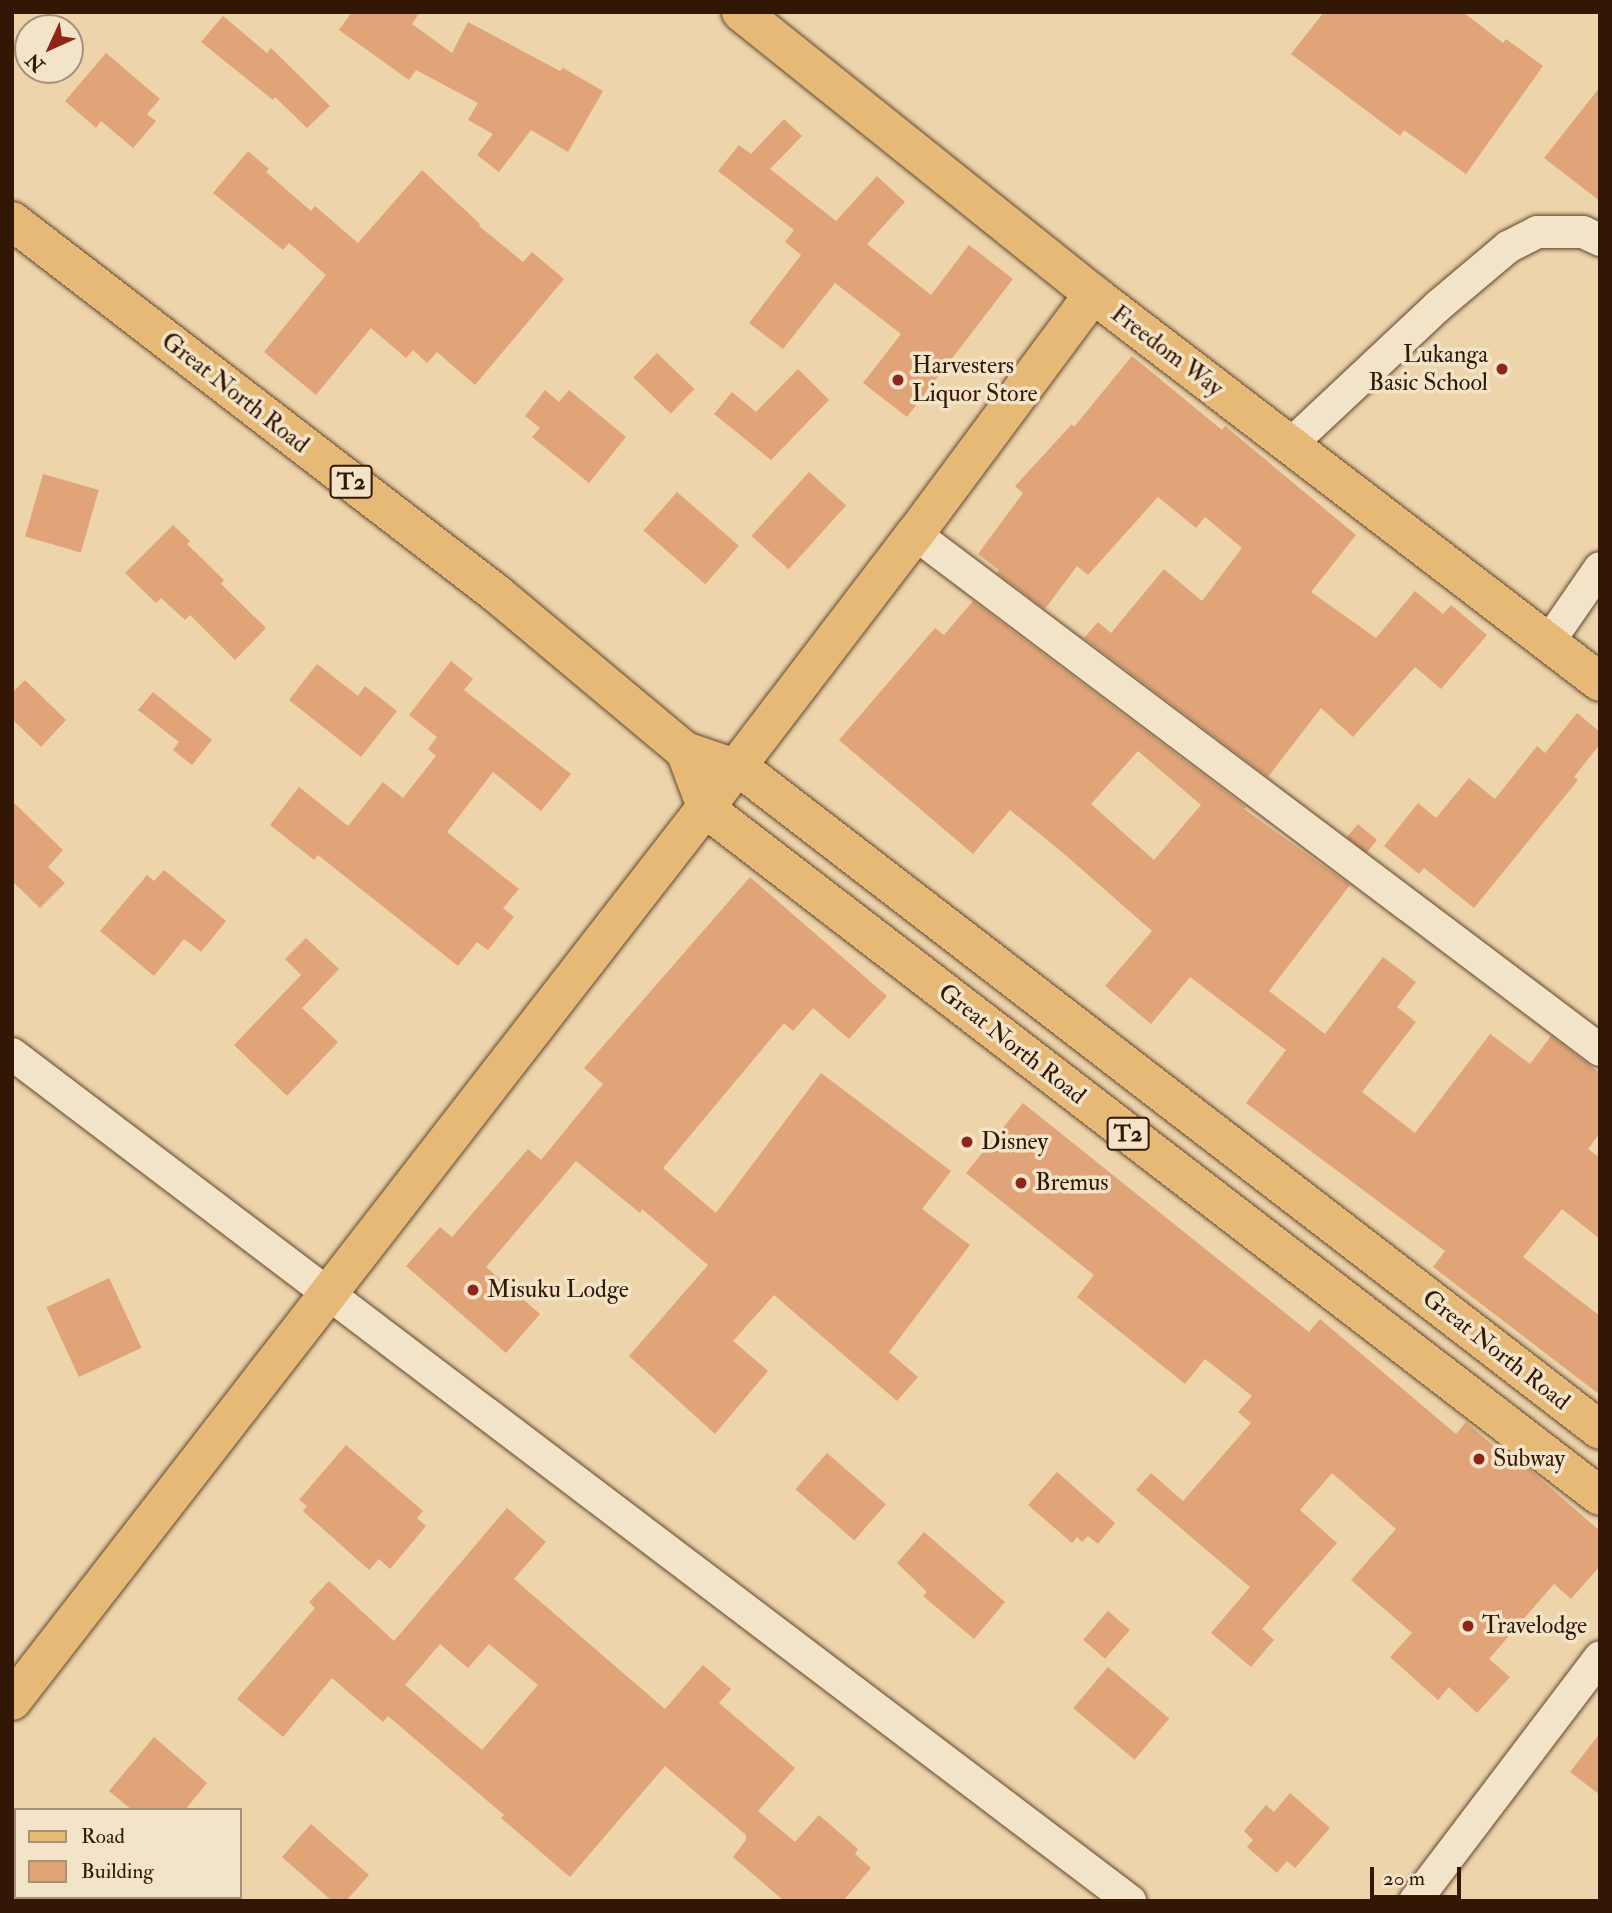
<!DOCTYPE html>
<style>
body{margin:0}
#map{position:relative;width:1612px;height:1913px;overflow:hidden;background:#edd4ab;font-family:"IM FELL Double Pica",serif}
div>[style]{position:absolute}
.building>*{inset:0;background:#e1a479;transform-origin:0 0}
.roads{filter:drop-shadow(0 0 2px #61462e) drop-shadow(0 0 2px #61462e)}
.minor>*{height:32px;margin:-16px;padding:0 16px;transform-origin:16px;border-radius:16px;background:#f3e3c8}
.major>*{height:38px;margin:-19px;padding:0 19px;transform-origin:19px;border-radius:19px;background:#e6ba76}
.highway>*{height:38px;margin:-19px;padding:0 19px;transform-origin:19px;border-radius:19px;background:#e6ba76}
.dots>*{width:19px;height:19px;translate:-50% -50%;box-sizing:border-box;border:4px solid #f3e3c8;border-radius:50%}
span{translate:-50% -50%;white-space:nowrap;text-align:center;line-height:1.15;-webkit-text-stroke:7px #f3e3c8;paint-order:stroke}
.shield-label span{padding:2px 5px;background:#f3e3c8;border:2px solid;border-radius:5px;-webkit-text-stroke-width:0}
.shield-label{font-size:23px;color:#321705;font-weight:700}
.street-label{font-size:24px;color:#321705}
.poi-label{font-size:24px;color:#321705}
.right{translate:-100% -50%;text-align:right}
.left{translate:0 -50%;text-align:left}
.frame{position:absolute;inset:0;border:14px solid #321705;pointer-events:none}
.legend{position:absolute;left:14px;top:1808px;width:228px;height:91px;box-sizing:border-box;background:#f3e3c8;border:2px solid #a6917a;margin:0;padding:9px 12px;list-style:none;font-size:21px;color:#321705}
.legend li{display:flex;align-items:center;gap:14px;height:35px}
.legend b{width:35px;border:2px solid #a6917a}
.north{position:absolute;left:14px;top:14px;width:70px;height:70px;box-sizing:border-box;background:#f3e3c8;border:2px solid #a6917a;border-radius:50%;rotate:225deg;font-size:19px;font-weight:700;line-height:28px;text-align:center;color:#321705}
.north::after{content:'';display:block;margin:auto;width:24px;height:32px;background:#8f2418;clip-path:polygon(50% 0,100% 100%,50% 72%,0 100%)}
.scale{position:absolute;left:1370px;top:1867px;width:91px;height:32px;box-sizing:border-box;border:4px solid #321705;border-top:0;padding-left:9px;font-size:21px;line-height:24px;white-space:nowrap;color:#321705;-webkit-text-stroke:5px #f3e3c8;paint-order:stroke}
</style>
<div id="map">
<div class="building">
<i style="clip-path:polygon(352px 12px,420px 12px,412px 24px,452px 53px,468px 22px,560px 71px,563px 68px,603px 91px,568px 152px,531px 130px,499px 172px,477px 155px,493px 134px,468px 120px,478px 103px,416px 70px,409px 80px,339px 30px)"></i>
<i style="clip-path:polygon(1324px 12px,1463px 12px,1503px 43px,1506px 39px,1543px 66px,1466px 174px,1404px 130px,1400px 136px,1291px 54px)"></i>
<i style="clip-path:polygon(223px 16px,267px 53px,271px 48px,330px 106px,307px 128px,275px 97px,273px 100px,201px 42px)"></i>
<i style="clip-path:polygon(106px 53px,160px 99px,147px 114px,156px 121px,133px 148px,101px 121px,96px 128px,65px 101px)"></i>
<i style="clip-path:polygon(1600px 87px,1600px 201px,1544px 158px)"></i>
<i style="clip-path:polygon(784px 119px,802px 136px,770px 169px,836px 221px,877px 176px,905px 202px,867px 244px,931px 295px,969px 245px,1013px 279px,907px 417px,863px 383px,901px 334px,835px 283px,783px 349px,749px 323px,801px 255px,785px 242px,794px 230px,718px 171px,739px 145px,751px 154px)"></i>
<i style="clip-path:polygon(248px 151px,269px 169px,266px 172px,311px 211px,315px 206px,358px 243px,422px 170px,480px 224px,479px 226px,523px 262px,532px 252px,564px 279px,475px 385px,437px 352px,427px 363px,413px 350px,406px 358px,371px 328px,316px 395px,264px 352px,326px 275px,289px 243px,283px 250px,213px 193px)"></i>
<i style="left:657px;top:353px;width:52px;height:34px;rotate:44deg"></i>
<i style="clip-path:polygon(1132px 356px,1222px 430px,1225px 426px,1356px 535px,1311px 592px,1376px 638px,1415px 591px,1443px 614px,1451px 605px,1487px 635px,1441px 689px,1415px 667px,1353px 737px,1321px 708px,1268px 777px,1084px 638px,1098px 622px,1111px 633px,1164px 569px,1202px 601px,1242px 548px,1205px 517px,1196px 528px,1158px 497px,1088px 575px,1077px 566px,1045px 609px,997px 573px,999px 570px,978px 554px,1023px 493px,1015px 486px,1072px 424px,1074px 427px)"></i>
<i style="clip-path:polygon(798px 369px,829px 400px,771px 460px,714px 414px,732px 392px,756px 412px)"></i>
<i style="clip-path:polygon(545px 390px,559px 402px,569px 390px,626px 437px,589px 483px,532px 437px,540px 428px,525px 416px)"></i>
<i style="left:809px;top:472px;width:50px;height:86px;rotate:42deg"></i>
<i style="left:43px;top:474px;width:58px;height:65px;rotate:16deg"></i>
<i style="left:677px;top:492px;width:82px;height:51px;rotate:41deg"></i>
<i style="clip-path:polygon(173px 525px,190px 541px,187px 544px,224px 580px,221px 584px,266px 628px,235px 660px,190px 615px,185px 620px,161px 598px,156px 603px,125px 573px)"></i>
<i style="clip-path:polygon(evenodd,973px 601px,1246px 807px,1244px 809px,1350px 885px,1269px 991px,1325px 1034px,1383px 957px,1416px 982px,1397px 1007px,1416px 1022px,1362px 1092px,1415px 1133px,1490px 1034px,1530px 1064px,1551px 1036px,1600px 1073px,1600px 1133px,1588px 1149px,1600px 1158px,1600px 1239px,1562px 1209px,1523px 1257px,1600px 1316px,1600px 1395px,1433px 1267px,1445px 1251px,1246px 1103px,1286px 1050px,1190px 977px,1151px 1024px,1105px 986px,1152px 931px,1062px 852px,1010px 810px,973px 854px,839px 740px,935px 628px,944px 635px,973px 601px,1138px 751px,1201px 805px,1154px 860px,1091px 804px,1138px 751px)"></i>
<i style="clip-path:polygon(451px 661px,473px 679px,464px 690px,571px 774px,541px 811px,493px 772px,447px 832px,519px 889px,503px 908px,514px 917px,488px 950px,477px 942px,458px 966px,318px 855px,314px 860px,270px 825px,299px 787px,348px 826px,383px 782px,403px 798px,436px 756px,428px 749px,437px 737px,409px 715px)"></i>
<i style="clip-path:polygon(317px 664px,358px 696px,365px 686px,397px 711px,361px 757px,289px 700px)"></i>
<i style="clip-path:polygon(25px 680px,66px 720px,41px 747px,12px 719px,12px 693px)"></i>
<i style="clip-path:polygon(153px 692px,212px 740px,192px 765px,173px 750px,179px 742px,138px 710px)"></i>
<i style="clip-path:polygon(1577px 713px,1600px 732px,1600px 744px,1574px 777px,1578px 780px,1474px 908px,1424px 868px,1419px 874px,1384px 846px,1418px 803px,1436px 818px,1469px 778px,1495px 799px,1537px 746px,1545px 753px)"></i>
<i style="clip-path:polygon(12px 801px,63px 850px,48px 867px,65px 883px,40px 908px,12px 881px)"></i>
<i style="left:1358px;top:824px;width:25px;height:17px;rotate:40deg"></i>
<i style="clip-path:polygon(164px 870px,226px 921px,201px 952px,184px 939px,154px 976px,100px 931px,147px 875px,154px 881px)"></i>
<i style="clip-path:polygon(750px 877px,887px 996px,849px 1039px,813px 1008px,793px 1031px,784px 1023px,663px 1168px,716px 1213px,821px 1073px,951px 1171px,922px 1209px,970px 1245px,889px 1352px,918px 1377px,897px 1401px,774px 1295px,733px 1341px,768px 1371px,715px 1434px,629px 1356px,708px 1265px,642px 1209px,640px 1213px,576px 1161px,486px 1267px,540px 1314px,506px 1353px,406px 1266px,440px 1227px,452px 1237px,528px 1149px,541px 1160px,603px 1084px,584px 1068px)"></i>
<i style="clip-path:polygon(306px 938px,339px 969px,302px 1008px,338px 1042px,287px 1096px,234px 1045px,301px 975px,285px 959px)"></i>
<i style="clip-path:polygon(1023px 1103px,1309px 1332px,1320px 1319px,1456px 1434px,1466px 1422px,1519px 1468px,1523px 1464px,1530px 1470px,1600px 1531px,1600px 1566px,1571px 1599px,1554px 1584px,1489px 1659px,1510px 1677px,1477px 1713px,1449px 1687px,1438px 1700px,1390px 1657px,1412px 1633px,1351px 1580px,1396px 1529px,1332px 1473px,1300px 1510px,1337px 1543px,1262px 1629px,1274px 1640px,1251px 1667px,1211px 1633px,1250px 1587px,1136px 1490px,1151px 1473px,1183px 1501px,1251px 1423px,1238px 1412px,1252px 1396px,1205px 1359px,1185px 1384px,1077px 1297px,1094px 1275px,966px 1173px)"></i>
<i style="left:109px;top:1278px;width:77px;height:69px;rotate:65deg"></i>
<i style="clip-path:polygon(346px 1445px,423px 1511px,417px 1518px,426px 1526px,390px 1569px,379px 1559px,369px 1570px,303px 1511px,307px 1506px,299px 1500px)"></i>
<i style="left:827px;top:1453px;width:78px;height:48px;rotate:41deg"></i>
<i style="clip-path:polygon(1057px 1472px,1115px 1523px,1098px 1544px,1088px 1536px,1082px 1542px,1077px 1537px,1072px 1543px,1028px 1505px)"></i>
<i style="clip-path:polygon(evenodd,507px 1508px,546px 1542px,514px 1579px,665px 1709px,703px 1665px,731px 1689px,719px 1703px,795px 1768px,758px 1811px,795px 1842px,819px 1815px,858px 1849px,855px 1854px,871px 1868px,843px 1901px,784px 1901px,733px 1857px,746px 1840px,746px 1835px,665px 1766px,570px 1877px,501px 1818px,504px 1815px,388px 1716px,383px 1722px,332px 1678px,283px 1737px,237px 1699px,315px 1608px,309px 1602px,329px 1581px,394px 1641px,507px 1508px,440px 1644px,468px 1668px,489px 1644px,538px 1685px,482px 1750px,405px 1685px,440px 1644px)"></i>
<i style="clip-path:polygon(924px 1532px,1005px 1602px,974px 1639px,923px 1596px,927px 1592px,897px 1563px)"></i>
<i style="left:1108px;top:1611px;width:29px;height:38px;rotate:41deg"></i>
<i style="left:1108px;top:1667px;width:80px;height:54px;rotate:40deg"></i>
<i style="clip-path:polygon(1600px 1733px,1600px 1795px,1570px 1772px)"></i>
<i style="clip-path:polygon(154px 1737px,207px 1783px,185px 1810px,132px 1810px,109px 1791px)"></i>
<i style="clip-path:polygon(1290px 1793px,1330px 1828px,1295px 1868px,1287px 1861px,1277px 1873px,1247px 1847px,1253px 1840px,1244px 1831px,1266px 1805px,1274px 1812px)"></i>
<i style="clip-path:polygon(311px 1824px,369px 1875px,346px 1901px,332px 1901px,282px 1857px)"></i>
</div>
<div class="roads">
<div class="minor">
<i style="left:1290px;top:445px;width:203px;rotate:-43.2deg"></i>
<i style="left:1438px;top:306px;width:92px;rotate:-40.1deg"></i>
<i style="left:1508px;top:247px;width:33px;rotate:-27deg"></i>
<i style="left:1537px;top:232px;width:46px"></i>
<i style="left:1583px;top:232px;width:19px;rotate:25deg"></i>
<i style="left:915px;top:534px;width:858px;rotate:36.99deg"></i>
<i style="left:1548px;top:643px;width:91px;rotate:-55.3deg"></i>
<i style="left:12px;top:1054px;width:1403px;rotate:37.15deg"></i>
<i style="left:12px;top:1861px;width:4px;rotate:27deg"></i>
<i style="left:60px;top:1897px;width:6px;rotate:45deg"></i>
<i style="left:1415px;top:1901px;width:306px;rotate:-52.8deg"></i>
</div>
<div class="major">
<i style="left:741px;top:12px;width:451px;rotate:38.7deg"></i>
<i style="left:1093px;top:294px;width:638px;rotate:37.43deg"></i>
<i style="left:12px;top:1701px;width:1132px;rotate:-52.18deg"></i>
<i style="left:706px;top:807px;width:344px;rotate:-52.6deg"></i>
<i style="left:915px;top:534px;width:299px;rotate:-53.4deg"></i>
</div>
<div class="highway">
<i style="left:12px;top:221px;width:612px;rotate:37.56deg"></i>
<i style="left:497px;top:594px;width:245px;rotate:39.9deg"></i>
<i style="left:685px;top:751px;width:62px;rotate:18.7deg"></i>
<i style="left:744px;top:771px;width:1080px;rotate:37.59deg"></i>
<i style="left:685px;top:751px;width:60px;rotate:69.4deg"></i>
<i style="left:706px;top:807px;width:11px;rotate:45deg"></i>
<i style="left:714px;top:815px;width:1117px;rotate:37.55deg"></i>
</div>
</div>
<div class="dots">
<i style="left:1502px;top:369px;background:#8f2418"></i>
<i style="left:898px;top:380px;background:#8f2418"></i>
<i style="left:967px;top:1142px;background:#8f2418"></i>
<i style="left:1021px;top:1183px;background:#8f2418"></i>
<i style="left:473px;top:1290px;background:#8f2418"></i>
<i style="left:1479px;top:1459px;background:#8f2418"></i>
<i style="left:1468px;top:1626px;background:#8f2418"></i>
</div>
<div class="shield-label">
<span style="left:351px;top:482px">T2</span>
<span style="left:1128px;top:1134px">T2</span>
</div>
<div class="street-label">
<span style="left:1167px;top:351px;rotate:37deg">Freedom Way</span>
<span style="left:235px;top:393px;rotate:38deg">Great North Road</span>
<span style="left:1012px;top:1044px;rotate:38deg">Great North Road</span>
<span style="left:1496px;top:1350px;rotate:38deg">Great North Road</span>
</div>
<div class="poi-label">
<span class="right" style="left:1488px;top:369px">Lukanga<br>Basic School</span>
<span class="left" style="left:912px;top:380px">Harvesters<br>Liquor Store</span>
<span class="left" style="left:981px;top:1142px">Disney</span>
<span class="left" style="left:1035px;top:1183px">Bremus</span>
<span class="left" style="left:487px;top:1290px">Misuku Lodge</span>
<span class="left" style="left:1493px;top:1459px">Subway</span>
<span class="left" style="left:1482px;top:1626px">Travelodge</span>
</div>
<div class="frame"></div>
<ul class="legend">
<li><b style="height:9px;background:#e6ba76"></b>Road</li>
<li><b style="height:19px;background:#e1a479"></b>Building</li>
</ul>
<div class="north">N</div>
<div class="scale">20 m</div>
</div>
